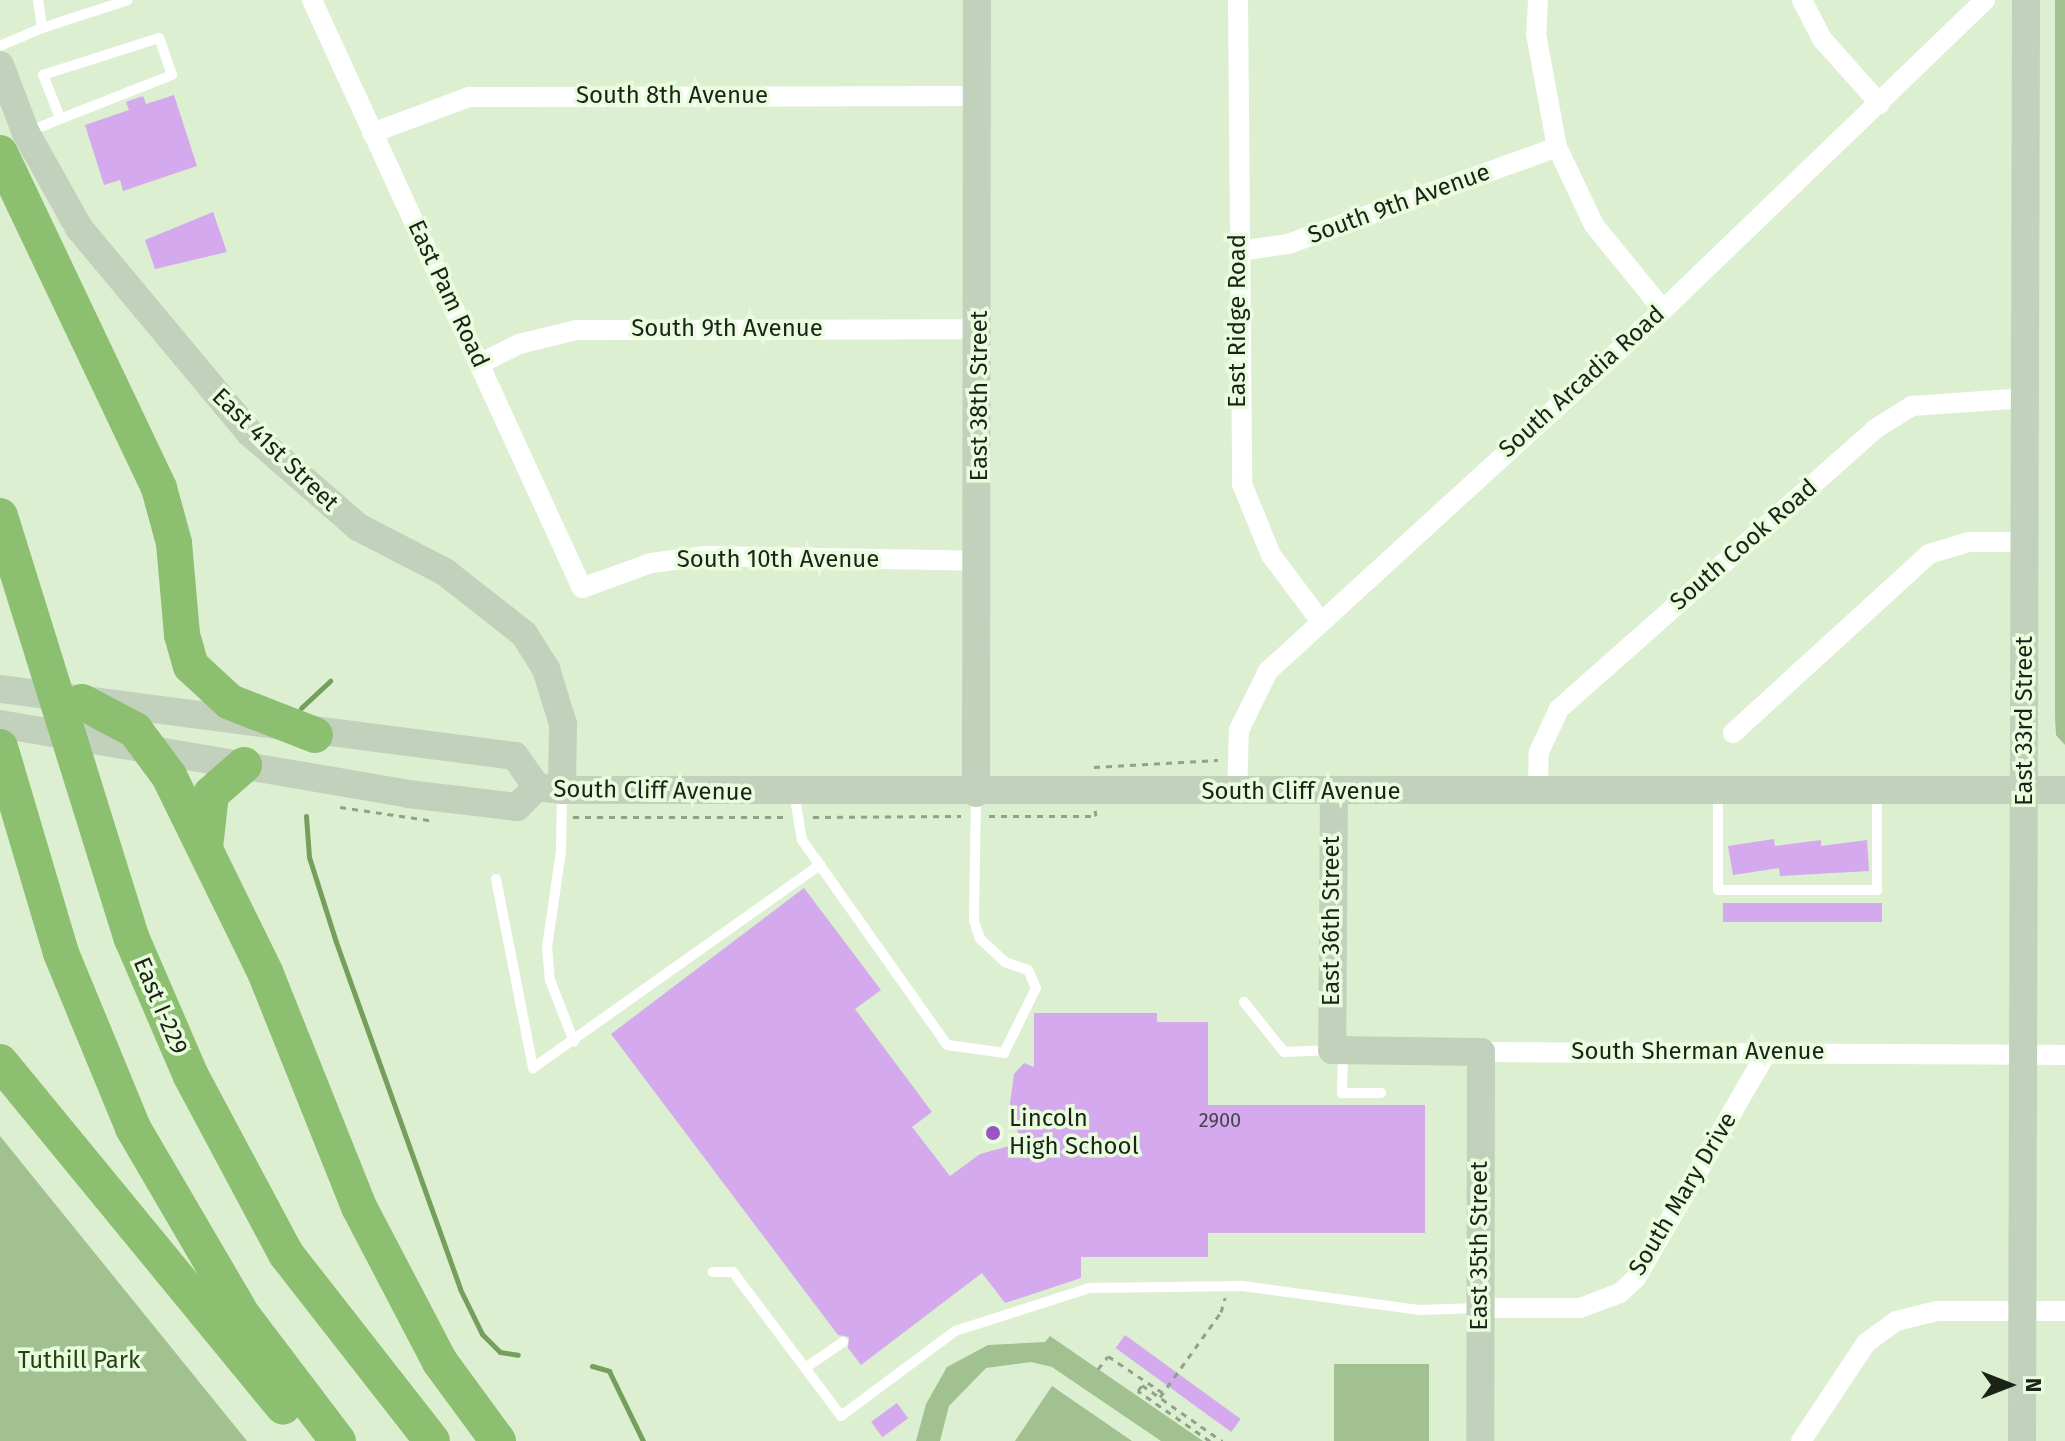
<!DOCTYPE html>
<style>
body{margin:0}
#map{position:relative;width:2065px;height:1441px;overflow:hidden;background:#dcf0d1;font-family:"Fira Sans",sans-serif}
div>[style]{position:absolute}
.green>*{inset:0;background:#a1c190;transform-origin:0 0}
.stream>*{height:5px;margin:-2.5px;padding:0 2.5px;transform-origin:2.5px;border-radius:2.5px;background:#759f5c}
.building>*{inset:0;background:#d4a9ed;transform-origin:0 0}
.path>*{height:3px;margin-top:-1.5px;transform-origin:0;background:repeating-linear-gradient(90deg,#92a18a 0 6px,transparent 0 12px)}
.lane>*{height:10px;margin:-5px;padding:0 5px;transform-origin:5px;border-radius:5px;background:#fff}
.street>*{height:20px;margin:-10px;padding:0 10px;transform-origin:10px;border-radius:10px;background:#fff}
.secondary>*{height:28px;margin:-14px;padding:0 14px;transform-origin:14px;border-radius:14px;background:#c2d1bb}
.highway>*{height:36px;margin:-18px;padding:0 18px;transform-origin:18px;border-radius:18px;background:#8cbf6f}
.dots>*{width:22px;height:22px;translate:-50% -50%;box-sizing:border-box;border:4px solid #e9fdde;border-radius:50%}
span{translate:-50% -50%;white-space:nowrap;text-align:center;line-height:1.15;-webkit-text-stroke:7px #e9fdde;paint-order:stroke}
.number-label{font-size:20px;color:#49444d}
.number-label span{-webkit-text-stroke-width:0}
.street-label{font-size:24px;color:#1b2318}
.poi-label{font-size:24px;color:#1b2318}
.left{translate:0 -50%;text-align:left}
.park-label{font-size:24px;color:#264212}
.north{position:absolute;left:1969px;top:1345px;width:80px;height:80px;-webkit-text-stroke:6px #e9fdde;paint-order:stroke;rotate:90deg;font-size:22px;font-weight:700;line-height:32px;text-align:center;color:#1b2318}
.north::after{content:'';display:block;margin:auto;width:28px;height:36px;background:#1b2318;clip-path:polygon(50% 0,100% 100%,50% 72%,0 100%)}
</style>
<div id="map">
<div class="green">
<i style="clip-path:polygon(2055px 0,2065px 0,2065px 745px,2056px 735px,2055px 717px)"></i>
<i style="clip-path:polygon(0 1136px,247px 1441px,0 1441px)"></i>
<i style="clip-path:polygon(1050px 1336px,1098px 1369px,1203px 1441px,1161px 1441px,1052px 1367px,1031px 1362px,986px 1368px,949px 1406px,940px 1441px,916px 1441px,926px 1404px,947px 1367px,988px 1345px,1045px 1342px)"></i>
<i style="left:1429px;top:1364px;width:77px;height:95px;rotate:90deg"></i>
<i style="clip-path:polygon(1052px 1386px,1132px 1441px,1015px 1441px)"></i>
</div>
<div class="stream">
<i style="left:301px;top:708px;width:40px;rotate:-43deg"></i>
<i style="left:306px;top:816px;width:41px;rotate:85.8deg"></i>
<i style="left:309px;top:857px;width:89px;rotate:72.4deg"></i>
<i style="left:336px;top:942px;width:368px;rotate:70.3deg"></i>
<i style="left:460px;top:1289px;width:50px;rotate:63.9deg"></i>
<i style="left:482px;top:1334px;width:25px;rotate:45deg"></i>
<i style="left:500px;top:1352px;width:18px;rotate:9deg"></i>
<i style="left:592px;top:1366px;width:18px;rotate:16deg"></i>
<i style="left:609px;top:1371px;width:78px;rotate:64.1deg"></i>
</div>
<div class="building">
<i style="clip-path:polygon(174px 95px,197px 166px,123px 191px,120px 180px,104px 185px,85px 125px,129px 110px,126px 102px,143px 96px,146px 104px)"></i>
<i style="clip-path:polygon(213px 212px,227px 252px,155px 269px,145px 240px)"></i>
<i style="clip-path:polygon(1774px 839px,1775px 846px,1821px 840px,1821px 846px,1867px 840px,1869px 871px,1780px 876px,1779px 868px,1733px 875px,1728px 846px)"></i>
<i style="clip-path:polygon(804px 888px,881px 990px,855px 1009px,932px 1112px,912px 1127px,950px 1176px,980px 1154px,1021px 1143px,1010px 1103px,1014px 1074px,1024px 1063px,1034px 1067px,1034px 1013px,1157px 1013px,1157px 1022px,1208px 1022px,1208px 1105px,1425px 1105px,1425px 1233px,1208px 1233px,1208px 1257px,1081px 1257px,1081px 1278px,1005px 1303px,982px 1273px,861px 1365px,848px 1348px,849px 1337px,838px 1335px,611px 1034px)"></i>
<i style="left:1723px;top:903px;width:159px;height:19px"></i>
<i style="left:1125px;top:1335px;width:143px;height:16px;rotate:36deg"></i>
<i style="left:897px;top:1403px;width:19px;height:32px;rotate:54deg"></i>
</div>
<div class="path">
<i style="left:1094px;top:767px;width:124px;rotate:-3.2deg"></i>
<i style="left:340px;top:807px;width:96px;rotate:8.4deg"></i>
<i style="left:989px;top:816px;width:107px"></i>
<i style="left:1096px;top:816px;width:6px;rotate:-99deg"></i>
<i style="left:573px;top:817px;width:212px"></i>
<i style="left:813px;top:817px;width:148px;rotate:-0.4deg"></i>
<i style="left:1098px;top:1369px;width:16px;rotate:-52deg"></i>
<i style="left:1108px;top:1356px;width:66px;rotate:33.9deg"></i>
<i style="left:1160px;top:1397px;width:105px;rotate:-54.3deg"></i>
<i style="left:1221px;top:1312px;width:15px;rotate:-74deg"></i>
<i style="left:1210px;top:1441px;width:88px;rotate:-145.2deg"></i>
<i style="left:1138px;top:1391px;width:7px;rotate:-56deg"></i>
<i style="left:1142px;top:1385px;width:98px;rotate:35deg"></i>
</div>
<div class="lane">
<i style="left:42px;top:28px;width:90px;rotate:-18deg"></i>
<i style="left:0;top:46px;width:46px;rotate:-23.2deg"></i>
<i style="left:42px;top:28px;width:28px;rotate:-98deg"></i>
<i style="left:27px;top:132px;width:156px;rotate:-21.5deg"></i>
<i style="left:172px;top:75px;width:39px;rotate:-109deg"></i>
<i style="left:159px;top:38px;width:122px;rotate:162.3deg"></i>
<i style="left:43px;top:75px;width:43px;rotate:68.2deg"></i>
<i style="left:562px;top:793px;width:58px;rotate:91deg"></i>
<i style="left:561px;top:851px;width:97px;rotate:98.3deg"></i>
<i style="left:547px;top:947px;width:33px;rotate:85deg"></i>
<i style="left:550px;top:980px;width:66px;rotate:68.8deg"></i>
<i style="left:794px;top:793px;width:48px;rotate:80.3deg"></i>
<i style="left:802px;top:840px;width:251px;rotate:54.7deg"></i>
<i style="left:947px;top:1045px;width:58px;rotate:8deg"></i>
<i style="left:1004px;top:1053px;width:72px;rotate:-63.8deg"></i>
<i style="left:1036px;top:988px;width:20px;rotate:-114deg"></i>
<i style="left:1028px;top:970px;width:24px;rotate:-161deg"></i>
<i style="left:1005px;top:962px;width:34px;rotate:-137deg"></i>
<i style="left:980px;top:939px;width:20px;rotate:-108deg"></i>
<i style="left:974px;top:920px;width:125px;rotate:-89.1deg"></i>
<i style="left:1718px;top:793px;width:97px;rotate:90deg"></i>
<i style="left:1718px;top:890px;width:159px"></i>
<i style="left:1877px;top:890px;width:100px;rotate:-90deg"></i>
<i style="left:496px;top:879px;width:193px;rotate:78.9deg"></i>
<i style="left:533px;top:1068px;width:352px;rotate:-35.3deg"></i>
<i style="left:1244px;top:1002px;width:64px;rotate:51.3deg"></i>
<i style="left:1284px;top:1052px;width:47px;rotate:-2.4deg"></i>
<i style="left:1343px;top:1052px;width:41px;rotate:91.4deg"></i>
<i style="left:1342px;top:1093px;width:39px"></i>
<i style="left:713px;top:1272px;width:20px"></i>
<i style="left:733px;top:1272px;width:180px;rotate:53.1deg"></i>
<i style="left:841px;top:1416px;width:142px;rotate:-36.7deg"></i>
<i style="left:955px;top:1331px;width:142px;rotate:-17.7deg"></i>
<i style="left:1090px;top:1288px;width:152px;rotate:-0.8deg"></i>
<i style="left:1242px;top:1286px;width:180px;rotate:7.7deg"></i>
<i style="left:1420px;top:1310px;width:58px;rotate:-2deg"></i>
<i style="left:805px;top:1368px;width:46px;rotate:-34.4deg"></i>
</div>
<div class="street">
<i style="left:312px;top:0;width:647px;rotate:65.34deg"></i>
<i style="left:582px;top:588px;width:73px;rotate:-19.9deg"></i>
<i style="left:651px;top:563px;width:55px;rotate:-7.3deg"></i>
<i style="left:706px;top:556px;width:273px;rotate:1deg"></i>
<i style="left:1238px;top:0;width:484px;rotate:89.5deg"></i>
<i style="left:1242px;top:484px;width:77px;rotate:67.8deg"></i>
<i style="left:1271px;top:555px;width:80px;rotate:53.1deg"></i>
<i style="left:1538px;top:0;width:34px;rotate:93deg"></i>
<i style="left:1536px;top:34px;width:115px;rotate:79.5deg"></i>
<i style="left:1557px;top:147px;width:86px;rotate:64.6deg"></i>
<i style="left:1594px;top:225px;width:109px;rotate:50.9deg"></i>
<i style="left:1802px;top:0;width:44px;rotate:62.9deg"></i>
<i style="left:1822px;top:39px;width:87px;rotate:48.3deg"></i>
<i style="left:372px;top:133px;width:103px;rotate:-20.4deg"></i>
<i style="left:469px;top:97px;width:509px;rotate:-0.11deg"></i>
<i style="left:1239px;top:251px;width:49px;rotate:-8.1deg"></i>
<i style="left:1288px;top:244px;width:286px;rotate:-19.8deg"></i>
<i style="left:481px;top:363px;width:42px;rotate:-26.6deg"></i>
<i style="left:519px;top:344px;width:59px;rotate:-13.8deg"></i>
<i style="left:576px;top:330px;width:404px;rotate:-0.1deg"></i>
<i style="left:1733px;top:733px;width:265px;rotate:-42.4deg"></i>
<i style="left:1929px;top:554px;width:42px;rotate:-16.7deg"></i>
<i style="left:1969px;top:542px;width:57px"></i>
<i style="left:1538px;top:791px;width:39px;rotate:-89deg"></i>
<i style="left:1539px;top:752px;width:47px;rotate:-65.1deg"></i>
<i style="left:1559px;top:709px;width:422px;rotate:-41.5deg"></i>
<i style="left:1875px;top:429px;width:44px;rotate:-31.9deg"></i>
<i style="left:1912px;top:406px;width:115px;rotate:-4deg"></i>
<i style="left:1237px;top:793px;width:63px;rotate:-88.2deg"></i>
<i style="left:1239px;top:730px;width:66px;rotate:-63.8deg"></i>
<i style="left:1268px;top:671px;width:535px;rotate:-42.42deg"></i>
<i style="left:1663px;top:310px;width:447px;rotate:-43.9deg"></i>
<i style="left:1481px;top:1052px;width:584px;rotate:0.29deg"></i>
<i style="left:1480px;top:1308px;width:100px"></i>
<i style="left:1580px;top:1308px;width:43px;rotate:-20.6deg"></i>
<i style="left:1620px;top:1293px;width:22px;rotate:-43deg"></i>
<i style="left:1636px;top:1278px;width:261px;rotate:-59.9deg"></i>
<i style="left:1801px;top:1441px;width:118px;rotate:-56.4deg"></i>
<i style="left:1866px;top:1343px;width:37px;rotate:-36deg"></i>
<i style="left:1896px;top:1321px;width:42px;rotate:-13.7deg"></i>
<i style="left:1937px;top:1311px;width:128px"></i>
</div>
<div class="secondary">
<i style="left:0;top:65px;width:73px;rotate:69.1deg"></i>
<i style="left:26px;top:133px;width:109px;rotate:60.8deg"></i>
<i style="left:79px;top:228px;width:267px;rotate:50.2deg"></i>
<i style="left:250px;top:433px;width:143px;rotate:41deg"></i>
<i style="left:358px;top:527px;width:98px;rotate:27.3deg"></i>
<i style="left:445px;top:572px;width:100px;rotate:38.1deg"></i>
<i style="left:524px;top:634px;width:41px;rotate:57.8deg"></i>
<i style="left:546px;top:669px;width:58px;rotate:72.8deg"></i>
<i style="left:563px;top:724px;width:66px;rotate:90.9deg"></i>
<i style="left:0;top:689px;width:519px;rotate:7.41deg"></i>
<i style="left:515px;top:756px;width:38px;rotate:55deg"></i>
<i style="left:537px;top:787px;width:25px;rotate:7deg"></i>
<i style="left:562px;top:790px;width:1503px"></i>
<i style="left:0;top:724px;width:414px;rotate:9.7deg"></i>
<i style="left:408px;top:794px;width:110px;rotate:6.8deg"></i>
<i style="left:517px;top:807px;width:28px;rotate:-45deg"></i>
<i style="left:1334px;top:791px;width:259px;rotate:90.4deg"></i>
<i style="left:1332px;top:1050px;width:149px;rotate:0.8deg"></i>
<i style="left:1481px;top:1052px;width:389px;rotate:90.1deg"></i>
<i style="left:976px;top:793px;width:793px;rotate:-89.93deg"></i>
<i style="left:2022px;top:1441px;width:1441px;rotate:-89.84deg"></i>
</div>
<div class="highway">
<i style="left:0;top:153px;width:371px;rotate:64.6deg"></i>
<i style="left:159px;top:488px;width:57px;rotate:74.7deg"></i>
<i style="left:174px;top:543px;width:92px;rotate:85deg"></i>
<i style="left:182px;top:635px;width:32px;rotate:74deg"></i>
<i style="left:191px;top:666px;width:53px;rotate:42.7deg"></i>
<i style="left:230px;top:702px;width:91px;rotate:21.2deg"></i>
<i style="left:0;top:516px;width:443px;rotate:72.7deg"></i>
<i style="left:132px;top:939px;width:149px;rotate:66.7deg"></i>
<i style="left:191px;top:1076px;width:202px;rotate:61.9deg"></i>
<i style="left:286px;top:1254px;width:237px;rotate:52deg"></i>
<i style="left:82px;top:702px;width:60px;rotate:27.8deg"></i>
<i style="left:135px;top:730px;width:57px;rotate:53.5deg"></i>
<i style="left:169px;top:776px;width:218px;rotate:63.9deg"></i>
<i style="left:265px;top:972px;width:253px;rotate:68.2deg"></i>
<i style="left:359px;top:1207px;width:175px;rotate:62.4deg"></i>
<i style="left:440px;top:1362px;width:98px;rotate:53.7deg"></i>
<i style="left:0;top:747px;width:215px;rotate:73.5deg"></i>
<i style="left:61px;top:953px;width:189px;rotate:67.6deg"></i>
<i style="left:133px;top:1128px;width:218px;rotate:59.7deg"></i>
<i style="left:243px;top:1316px;width:157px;rotate:52.8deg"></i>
<i style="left:205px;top:848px;width:54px;rotate:-83.7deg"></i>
<i style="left:211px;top:794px;width:44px;rotate:-41.3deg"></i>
<i style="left:0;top:1062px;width:446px;rotate:50.6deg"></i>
</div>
<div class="dots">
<i style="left:993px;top:1133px;background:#9e53c5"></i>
</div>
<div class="number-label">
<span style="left:1220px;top:1120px">2900</span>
</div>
<div class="street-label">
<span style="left:672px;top:96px">South 8th Avenue</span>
<span style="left:1399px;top:204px;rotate:-20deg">South 9th Avenue</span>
<span style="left:448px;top:294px;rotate:65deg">East Pam Road</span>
<span style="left:1238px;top:321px;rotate:-90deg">East Ridge Road</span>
<span style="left:727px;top:329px">South 9th Avenue</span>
<span style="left:1582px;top:382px;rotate:-42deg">South Arcadia Road</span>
<span style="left:980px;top:396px;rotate:-90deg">East 38th Street</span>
<span style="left:275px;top:450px;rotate:44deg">East 41st Street</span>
<span style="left:1744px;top:545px;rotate:-41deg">South Cook Road</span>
<span style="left:778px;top:560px">South 10th Avenue</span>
<span style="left:2025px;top:721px;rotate:-90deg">East 33rd Street</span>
<span style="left:653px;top:791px;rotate:1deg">South Cliff Avenue</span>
<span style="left:1301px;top:792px">South Cliff Avenue</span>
<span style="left:1332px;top:921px;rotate:-90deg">East 36th Street</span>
<span style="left:160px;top:1006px;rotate:67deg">East I-229</span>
<span style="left:1698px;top:1052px">South Sherman Avenue</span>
<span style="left:1683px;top:1194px;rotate:-59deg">South Mary Drive</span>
<span style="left:1480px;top:1246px;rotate:-90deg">East 35th Street</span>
</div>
<div class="poi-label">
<span class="left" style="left:1009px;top:1133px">Lincoln<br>High School</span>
</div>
<div class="park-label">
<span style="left:79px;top:1361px">Tuthill Park</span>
</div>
<div class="north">N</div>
</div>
